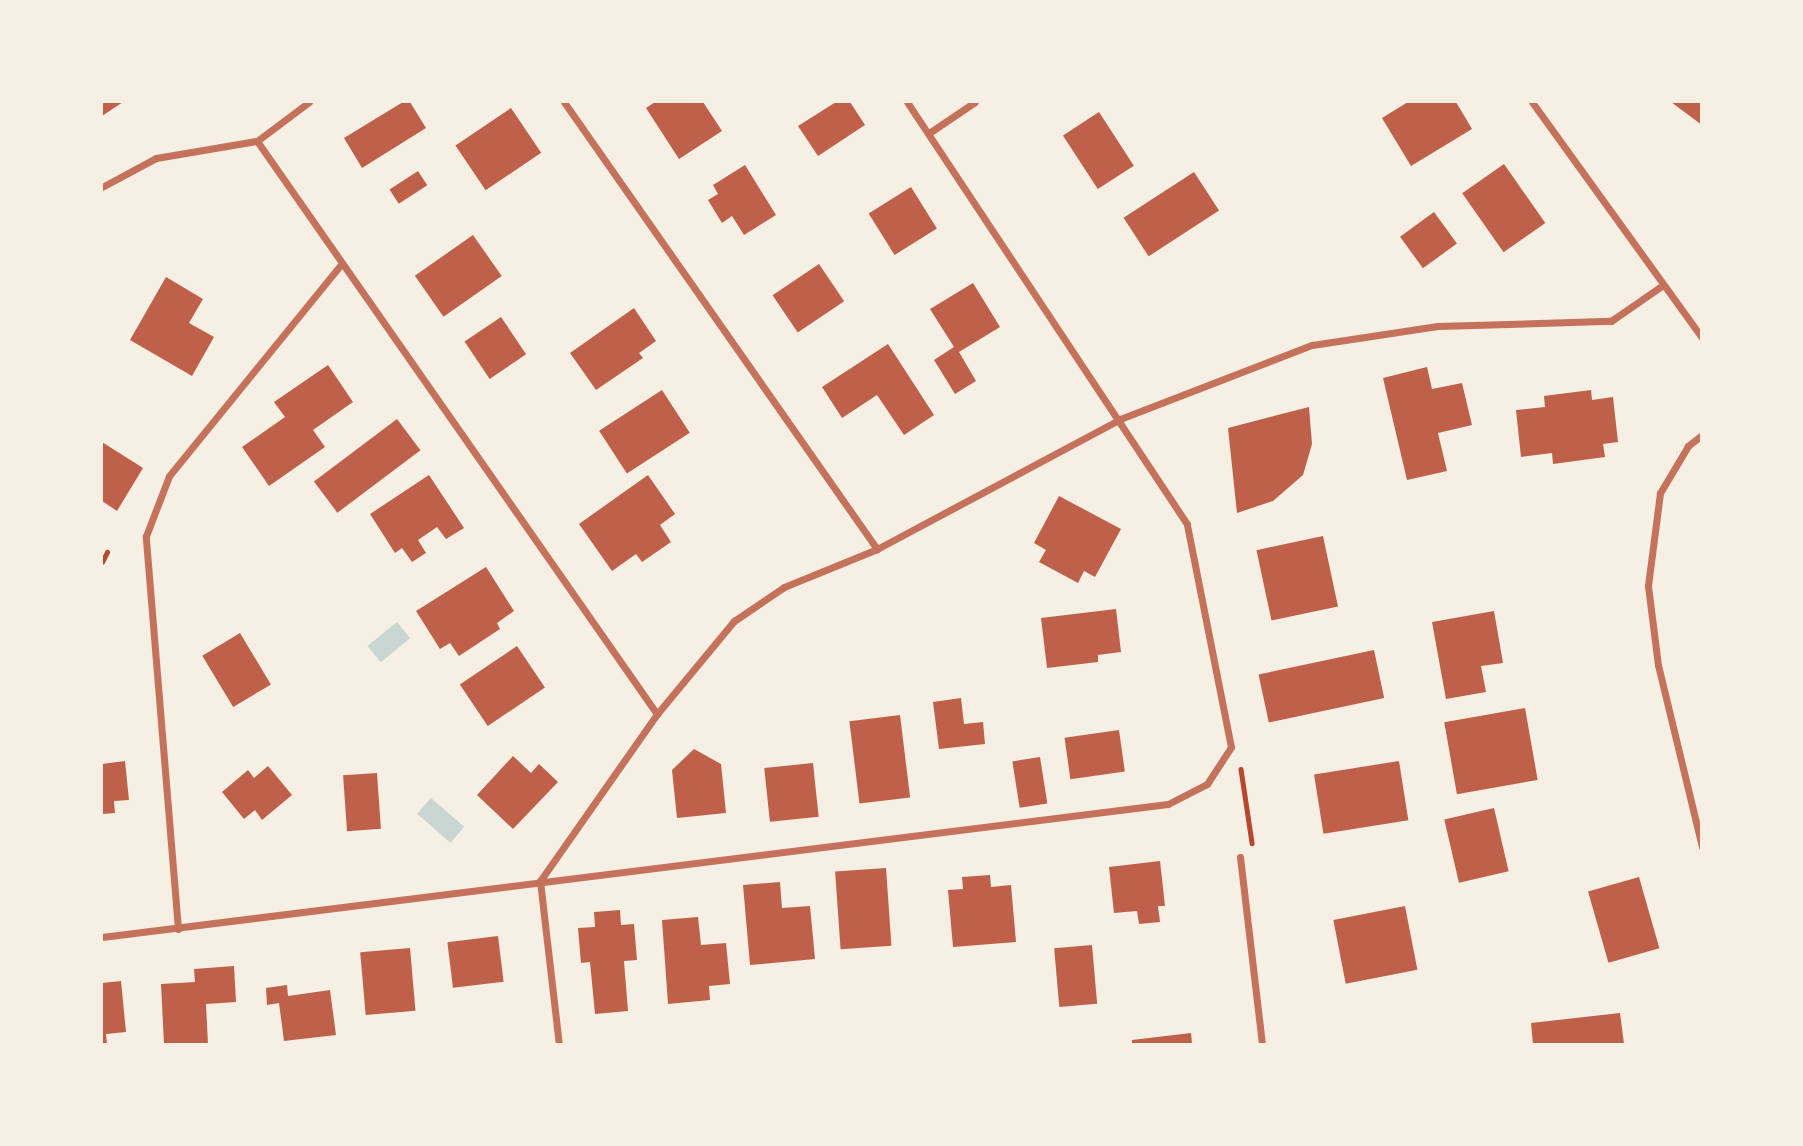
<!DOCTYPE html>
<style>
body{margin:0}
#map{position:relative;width:1803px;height:1146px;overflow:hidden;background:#f6efe4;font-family:Quicksand,sans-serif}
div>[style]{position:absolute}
.water>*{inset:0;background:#c9d6d2;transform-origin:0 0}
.building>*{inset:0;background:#bf614a;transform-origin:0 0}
.path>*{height:4.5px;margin:-2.25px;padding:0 2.25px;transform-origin:2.25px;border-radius:2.25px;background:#b5482f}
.minor>*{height:7px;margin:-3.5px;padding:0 3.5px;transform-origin:3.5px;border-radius:3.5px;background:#c5725c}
span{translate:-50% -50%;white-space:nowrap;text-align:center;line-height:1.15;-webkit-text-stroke:7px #f6efe4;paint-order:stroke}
.frame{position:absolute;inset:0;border:103px solid #f6efe4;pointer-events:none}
</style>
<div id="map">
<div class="water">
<i style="left:397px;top:622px;width:21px;height:38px;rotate:51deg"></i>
<i style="left:431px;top:798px;width:44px;height:21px;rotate:41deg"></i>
</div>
<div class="building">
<i style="clip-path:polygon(102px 102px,123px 102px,102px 116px)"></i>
<i style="clip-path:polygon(403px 102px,410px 102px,426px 128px,362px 168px,344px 138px)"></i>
<i style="clip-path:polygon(655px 102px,703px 102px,722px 131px,679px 159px,646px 108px)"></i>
<i style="clip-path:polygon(836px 102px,850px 102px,865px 125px,818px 156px,798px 126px)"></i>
<i style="clip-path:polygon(1408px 102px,1456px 102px,1472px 129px,1411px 166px,1382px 118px)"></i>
<i style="clip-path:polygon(1671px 102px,1702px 102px,1702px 125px)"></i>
<i style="left:511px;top:108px;width:54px;height:67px;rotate:56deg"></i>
<i style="left:1099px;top:112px;width:64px;height:43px;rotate:57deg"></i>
<i style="left:1504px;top:164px;width:72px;height:51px;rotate:55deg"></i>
<i style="clip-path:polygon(745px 165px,776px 215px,744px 235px,732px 216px,722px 223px,708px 200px,718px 194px,713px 185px)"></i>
<i style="left:418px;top:171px;width:17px;height:34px;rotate:57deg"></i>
<i style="left:1194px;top:172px;width:46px;height:84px;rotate:57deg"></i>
<i style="left:911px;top:187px;width:49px;height:50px;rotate:58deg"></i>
<i style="left:1434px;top:212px;width:39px;height:42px;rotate:54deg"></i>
<i style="left:473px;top:235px;width:50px;height:71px;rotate:55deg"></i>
<i style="left:819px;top:264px;width:45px;height:56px;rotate:56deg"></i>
<i style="clip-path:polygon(166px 277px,203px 299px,189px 323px,214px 337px,192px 376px,130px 340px)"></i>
<i style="clip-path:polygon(973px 283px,1000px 327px,959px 352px,976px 381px,955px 394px,934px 360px,954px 347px,930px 309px)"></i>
<i style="clip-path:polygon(634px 308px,656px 341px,639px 353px,643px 358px,596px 390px,570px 353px)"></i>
<i style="left:501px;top:317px;width:45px;height:44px;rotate:56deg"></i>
<i style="clip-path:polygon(888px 344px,934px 415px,904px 435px,877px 395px,842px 418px,822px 387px)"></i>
<i style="clip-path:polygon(328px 365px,353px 402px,313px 430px,325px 447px,269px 486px,242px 447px,285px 417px,274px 402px)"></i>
<i style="clip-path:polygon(1427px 367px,1432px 389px,1462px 383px,1472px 425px,1438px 433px,1447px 471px,1407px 480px,1383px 378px)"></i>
<i style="left:662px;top:390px;width:51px;height:75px;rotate:57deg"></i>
<i style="clip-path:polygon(1591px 390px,1592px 400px,1613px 397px,1618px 442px,1603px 444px,1605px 457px,1553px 464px,1552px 453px,1521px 457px,1516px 410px,1545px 407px,1544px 396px)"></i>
<i style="clip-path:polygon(1309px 407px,1312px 444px,1303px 475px,1273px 501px,1237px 513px,1228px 428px)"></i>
<i style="left:397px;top:419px;width:39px;height:104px;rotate:53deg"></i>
<i style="clip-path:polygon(102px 442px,143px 468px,117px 511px,102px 501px)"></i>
<i style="clip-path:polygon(429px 475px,464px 528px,446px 539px,437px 527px,418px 540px,426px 553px,412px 562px,402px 548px,395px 553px,370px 514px)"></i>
<i style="clip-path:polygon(648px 475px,675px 514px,660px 525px,671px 542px,642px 562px,636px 554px,612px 571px,579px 524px)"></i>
<i style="clip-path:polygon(1059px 496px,1121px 529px,1095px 577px,1084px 571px,1078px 583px,1039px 562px,1046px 550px,1034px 543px)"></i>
<i style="left:1323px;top:536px;width:72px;height:68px;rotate:78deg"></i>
<i style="clip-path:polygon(486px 567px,514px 611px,497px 623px,500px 629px,459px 656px,450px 643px,440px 649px,416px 611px)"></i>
<i style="clip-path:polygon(1116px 609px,1121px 652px,1098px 655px,1098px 662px,1047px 668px,1041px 618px)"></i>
<i style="clip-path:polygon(1494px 611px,1503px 663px,1481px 666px,1486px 692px,1446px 699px,1432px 622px)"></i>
<i style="left:240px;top:633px;width:60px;height:44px;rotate:59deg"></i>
<i style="left:517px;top:646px;width:50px;height:69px;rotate:56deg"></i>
<i style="left:1374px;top:650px;width:49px;height:118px;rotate:78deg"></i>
<i style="clip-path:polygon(961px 698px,964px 724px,983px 722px,985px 744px,939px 749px,933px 702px)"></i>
<i style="left:1525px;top:708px;width:73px;height:82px;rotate:80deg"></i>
<i style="left:900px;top:715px;width:83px;height:51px;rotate:83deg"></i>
<i style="left:1119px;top:730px;width:42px;height:55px;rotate:82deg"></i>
<i style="clip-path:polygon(694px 749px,721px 764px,726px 813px,677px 818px,672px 770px)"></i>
<i style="clip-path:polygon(513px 756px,531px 773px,539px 764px,558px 782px,513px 829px,477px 795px)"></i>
<i style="left:1040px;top:757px;width:47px;height:28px;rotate:81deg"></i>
<i style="clip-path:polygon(125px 761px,129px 800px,114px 801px,115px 813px,102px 814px,102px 764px)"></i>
<i style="left:1399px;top:761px;width:60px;height:86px;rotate:81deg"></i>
<i style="left:813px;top:763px;width:54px;height:49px;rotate:84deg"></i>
<i style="clip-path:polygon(268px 766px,292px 795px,262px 820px,255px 810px,244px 819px,222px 792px,248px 770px,254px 778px)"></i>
<i style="left:377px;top:773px;width:56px;height:34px;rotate:86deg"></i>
<i style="left:1494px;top:808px;width:65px;height:51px;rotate:77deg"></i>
<i style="clip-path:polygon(1160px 861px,1165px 906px,1158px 906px,1160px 922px,1139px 924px,1137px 911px,1114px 913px,1109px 867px)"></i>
<i style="left:886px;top:868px;width:78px;height:51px;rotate:86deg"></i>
<i style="clip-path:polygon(990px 875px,991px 887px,1011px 885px,1016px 942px,953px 947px,948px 890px,963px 889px,962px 877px)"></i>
<i style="left:1639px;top:877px;width:74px;height:53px;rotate:74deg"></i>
<i style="clip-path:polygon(780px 882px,782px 908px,810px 906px,815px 959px,750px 965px,743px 885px)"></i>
<i style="left:1405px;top:906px;width:65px;height:73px;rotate:79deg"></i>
<i style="clip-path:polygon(620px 910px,621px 925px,634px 924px,637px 960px,624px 961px,628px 1011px,595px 1014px,590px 962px,581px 963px,578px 928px,595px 927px,594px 912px)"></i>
<i style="clip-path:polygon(698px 917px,701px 945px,726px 943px,730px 984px,709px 986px,710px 1000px,668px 1004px,662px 920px)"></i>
<i style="left:498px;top:936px;width:46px;height:51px;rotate:83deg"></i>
<i style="left:1092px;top:945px;width:59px;height:38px;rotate:85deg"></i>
<i style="left:410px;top:948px;width:63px;height:50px;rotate:85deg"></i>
<i style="clip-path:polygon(234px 966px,236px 1002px,206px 1004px,208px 1044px,164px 1044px,161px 984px,195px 982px,194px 969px)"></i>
<i style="clip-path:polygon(121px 981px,126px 1032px,106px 1034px,107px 1044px,102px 1044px,102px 983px)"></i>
<i style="clip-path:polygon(287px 985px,288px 996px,330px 990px,336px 1035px,284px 1041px,279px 1003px,267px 1005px,266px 988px)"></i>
<i style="clip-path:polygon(1620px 1013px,1624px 1044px,1533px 1044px,1531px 1023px)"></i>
<i style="clip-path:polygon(1191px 1033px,1192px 1044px,1132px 1044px,1132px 1040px)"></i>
</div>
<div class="path">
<i style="left:102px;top:562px;width:11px;rotate:-63deg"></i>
<i style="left:1241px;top:769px;width:75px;rotate:81.5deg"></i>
</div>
<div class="minor">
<i style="left:564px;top:102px;width:546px;rotate:55deg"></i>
<i style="left:1532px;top:102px;width:291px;rotate:54.2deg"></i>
<i style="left:929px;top:133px;width:55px;rotate:-34deg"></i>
<i style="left:257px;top:141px;width:699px;rotate:55.08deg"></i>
<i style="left:102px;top:187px;width:61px;rotate:-28.2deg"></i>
<i style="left:156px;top:158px;width:102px;rotate:-9.6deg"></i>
<i style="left:257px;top:141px;width:65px;rotate:-36.9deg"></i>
<i style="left:1702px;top:435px;width:18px;rotate:142deg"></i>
<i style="left:1688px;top:446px;width:55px;rotate:120.8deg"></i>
<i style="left:1660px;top:493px;width:94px;rotate:97.4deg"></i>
<i style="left:1648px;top:586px;width:80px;rotate:82.8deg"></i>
<i style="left:1658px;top:665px;width:187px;rotate:76.4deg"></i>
<i style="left:1240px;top:857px;width:188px;rotate:83.3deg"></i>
<i style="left:540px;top:881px;width:204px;rotate:-55deg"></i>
<i style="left:657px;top:714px;width:121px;rotate:-50.4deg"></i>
<i style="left:734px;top:621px;width:60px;rotate:-34.2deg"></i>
<i style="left:784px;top:587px;width:100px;rotate:-22.2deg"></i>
<i style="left:877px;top:549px;width:276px;rotate:-28.1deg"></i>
<i style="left:1120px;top:419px;width:206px;rotate:-21.1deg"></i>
<i style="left:1312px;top:345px;width:127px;rotate:-8.6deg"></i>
<i style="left:1438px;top:326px;width:173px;rotate:-1.7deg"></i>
<i style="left:1611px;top:321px;width:63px;rotate:-34.7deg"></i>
<i style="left:540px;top:881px;width:164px;rotate:83.4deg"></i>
<i style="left:178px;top:929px;width:394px;rotate:-94.7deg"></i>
<i style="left:146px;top:536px;width:64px;rotate:-69deg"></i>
<i style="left:169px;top:476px;width:274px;rotate:-50.9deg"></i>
<i style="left:102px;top:937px;width:1074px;rotate:-7.11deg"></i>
<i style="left:1168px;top:804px;width:44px;rotate:-27.1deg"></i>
<i style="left:1207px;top:784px;width:44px;rotate:-57deg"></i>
<i style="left:1231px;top:747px;width:227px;rotate:-101.2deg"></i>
<i style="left:1187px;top:524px;width:506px;rotate:-123.56deg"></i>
</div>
<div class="frame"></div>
</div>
